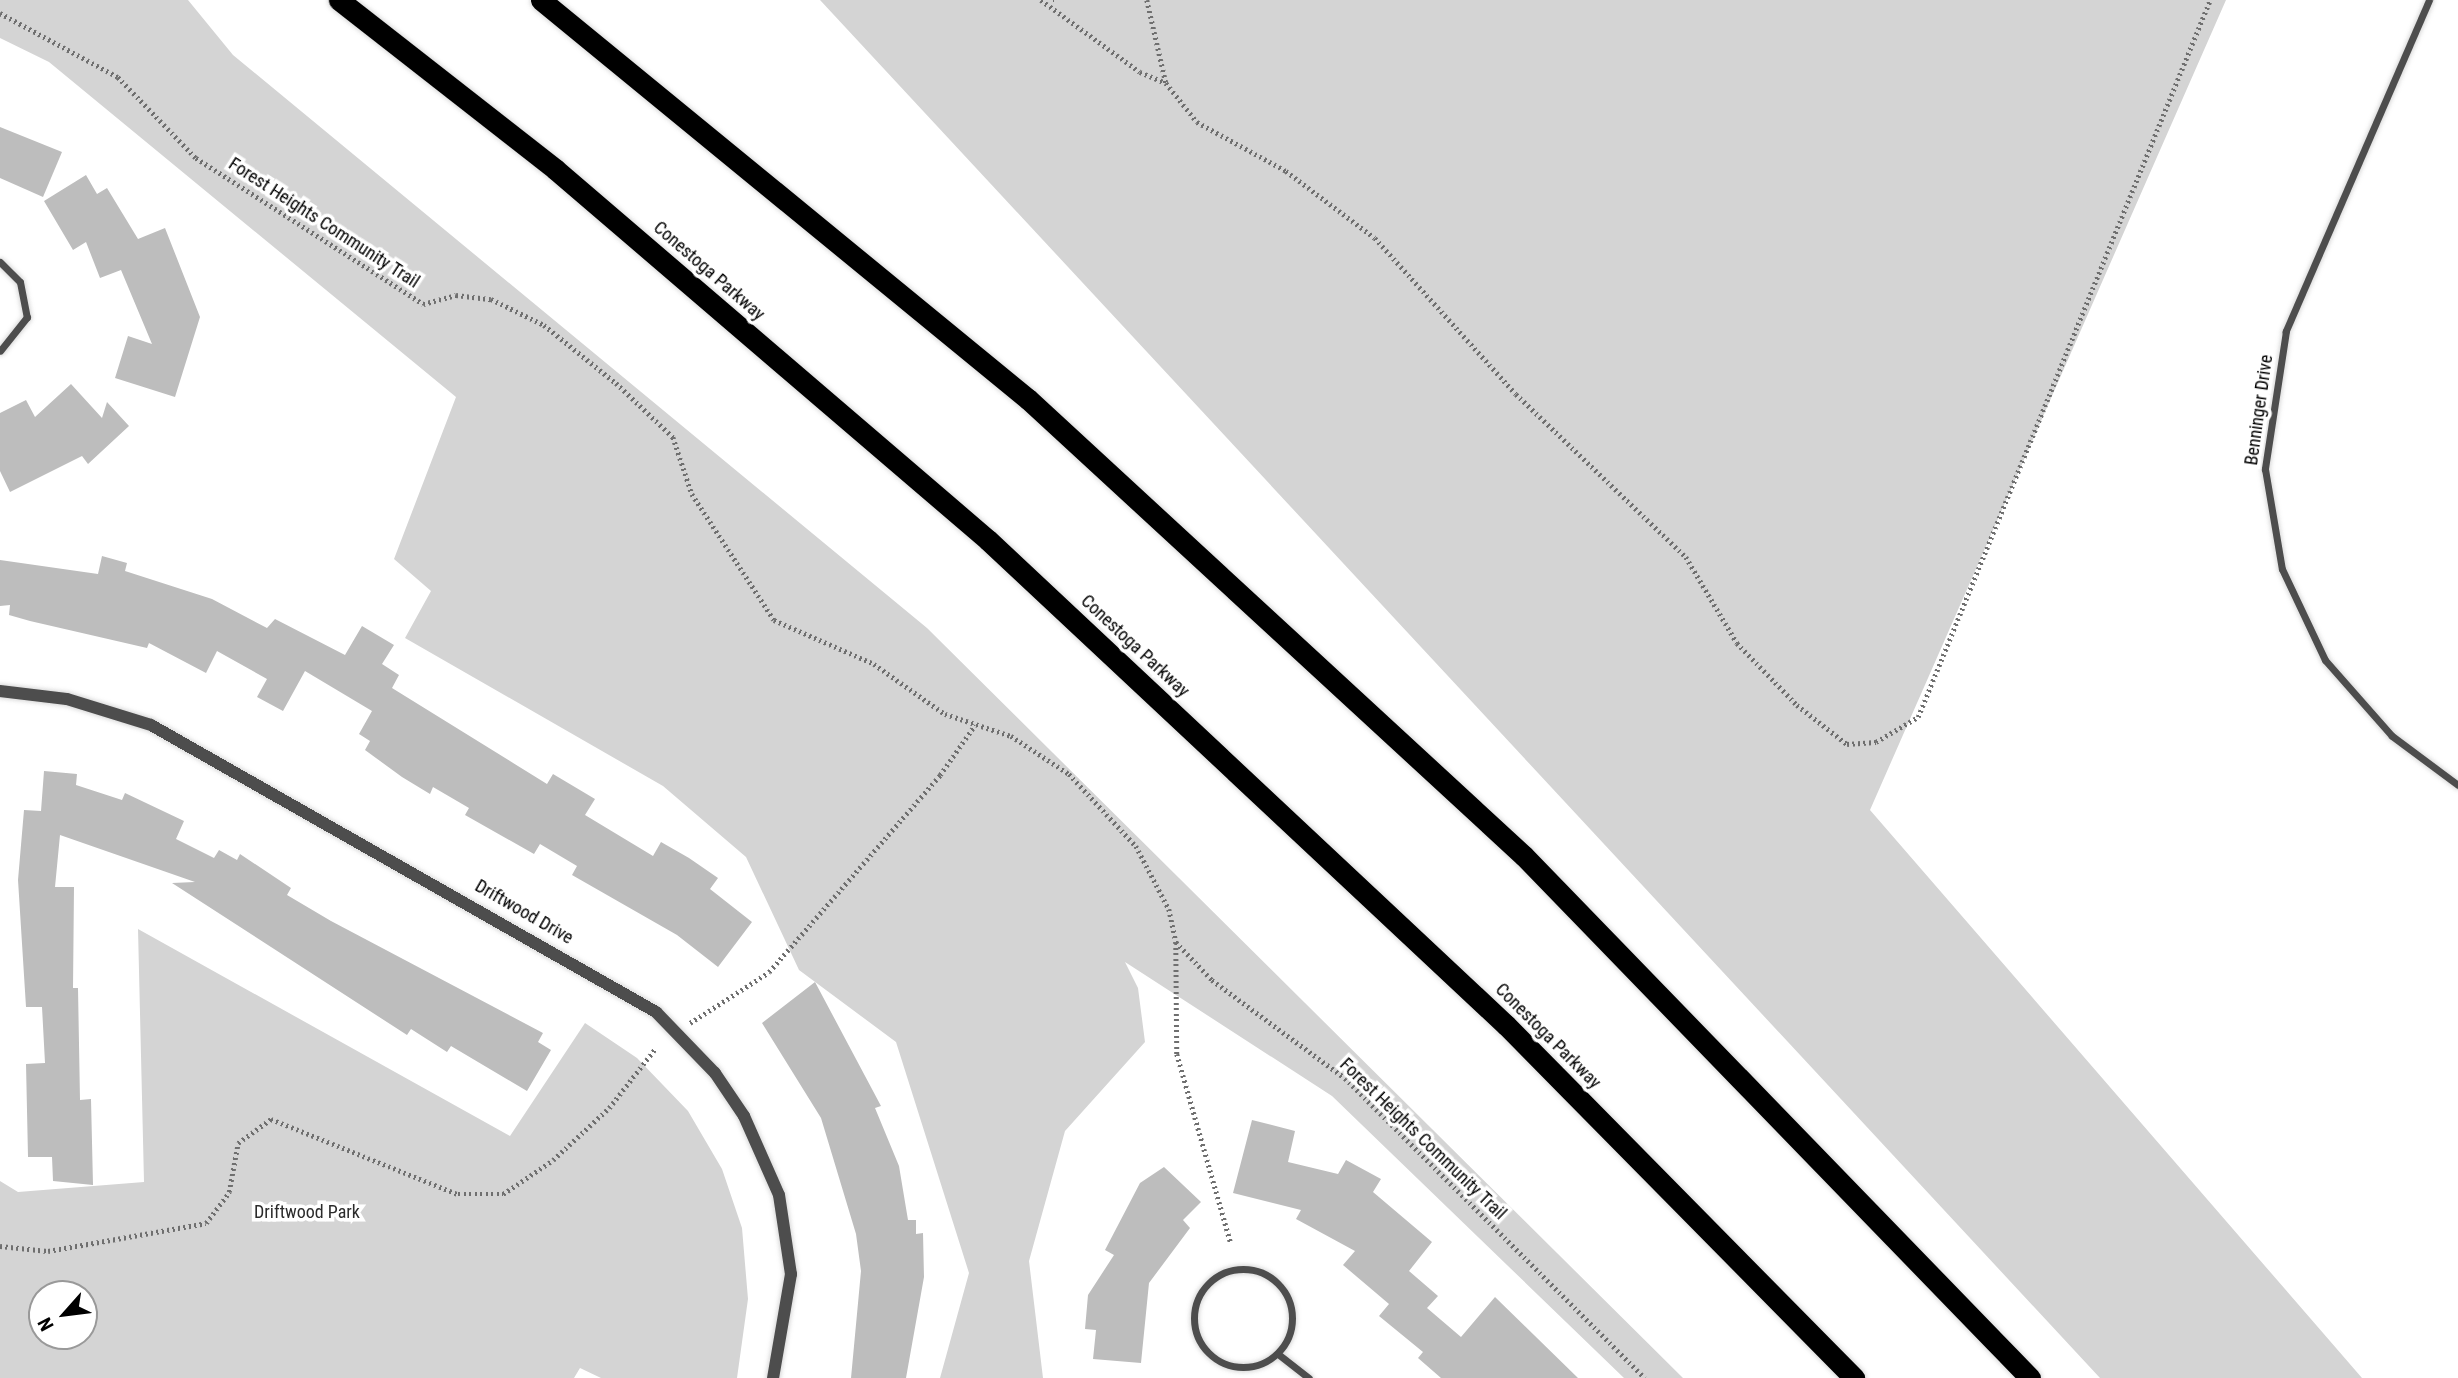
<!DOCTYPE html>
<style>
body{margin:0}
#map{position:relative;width:2458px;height:1378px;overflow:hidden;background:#fff;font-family:"Roboto Condensed",sans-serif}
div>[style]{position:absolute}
.green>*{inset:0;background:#d4d4d4}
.building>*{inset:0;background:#bdbdbd}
.path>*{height:4.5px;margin-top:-2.25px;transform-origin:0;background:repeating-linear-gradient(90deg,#6f6f6f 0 2px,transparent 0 5.5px)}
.roads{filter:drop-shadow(0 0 2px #dbdbdb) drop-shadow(0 0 2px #dbdbdb)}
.minor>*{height:7px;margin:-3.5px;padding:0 3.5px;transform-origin:3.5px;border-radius:3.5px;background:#4d4d4d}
.minor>.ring{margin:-3.5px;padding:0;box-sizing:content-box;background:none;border:7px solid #4d4d4d;border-radius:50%}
.tertiary>*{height:12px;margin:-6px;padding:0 6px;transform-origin:6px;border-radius:6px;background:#4d4d4d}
.motorway>*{height:21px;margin:-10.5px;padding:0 10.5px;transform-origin:10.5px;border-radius:10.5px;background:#000}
span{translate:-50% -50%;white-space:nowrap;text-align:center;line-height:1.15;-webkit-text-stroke:7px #fff;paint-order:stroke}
.street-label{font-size:18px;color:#000}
.park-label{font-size:18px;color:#2b2b2b}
.north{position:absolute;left:28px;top:1280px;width:70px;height:70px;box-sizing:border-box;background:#fff;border:2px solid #999;border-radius:50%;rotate:242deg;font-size:19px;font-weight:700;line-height:28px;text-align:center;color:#000}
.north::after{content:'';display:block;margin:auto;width:24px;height:32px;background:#000;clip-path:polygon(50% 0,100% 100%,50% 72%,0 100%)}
</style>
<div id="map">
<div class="green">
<i style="clip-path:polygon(0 0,188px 0,233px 55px,927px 628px,1683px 1378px,1624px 1378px,1332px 1096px,1125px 962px,1138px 988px,1145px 1042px,1065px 1131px,1029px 1261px,1043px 1378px,940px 1378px,969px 1273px,896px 1042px,799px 970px,746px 857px,663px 786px,405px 638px,431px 591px,394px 559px,456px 397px,49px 62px,0 38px)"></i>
<i style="clip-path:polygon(820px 0,2226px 0,1870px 810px,2362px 1378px,2100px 1378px)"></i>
<i style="clip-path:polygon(evenodd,138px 929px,510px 1136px,585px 1023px,637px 1058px,688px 1111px,722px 1169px,742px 1228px,748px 1299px,737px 1378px,601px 1378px,580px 1368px,574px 1378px,0 1378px,0 1181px,18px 1192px,144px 1182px,138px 929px,42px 1294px,84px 1294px,84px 1336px,42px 1336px,42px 1294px)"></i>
</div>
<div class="building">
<i style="clip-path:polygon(0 127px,62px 152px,43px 197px,0 178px)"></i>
<i style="clip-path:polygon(86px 175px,97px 194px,107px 188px,138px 239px,165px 228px,200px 317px,175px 397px,115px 378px,128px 336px,152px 344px,121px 270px,100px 278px,86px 242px,73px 250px,44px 201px)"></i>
<i style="clip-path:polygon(71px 384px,102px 418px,107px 402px,129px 426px,88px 464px,82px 456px,10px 492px,0 471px,0 413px,26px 400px,35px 417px)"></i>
<i style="clip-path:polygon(102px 556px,127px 563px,125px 571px,212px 599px,267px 628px,275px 619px,345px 655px,362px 626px,394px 645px,382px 664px,399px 675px,392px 688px,547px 784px,553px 774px,595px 799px,585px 815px,653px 856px,661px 842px,689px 858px,718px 878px,710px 889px,752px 922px,718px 967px,677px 935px,572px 875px,577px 866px,540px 844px,534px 854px,465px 815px,469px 808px,433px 787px,430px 794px,402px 777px,365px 750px,370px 741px,359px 734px,372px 711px,305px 671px,283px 711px,257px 697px,267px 679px,217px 651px,206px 673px,149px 643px,147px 648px,30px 621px,9px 615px,10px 605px,0 606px,0 560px,98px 574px)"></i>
<i style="clip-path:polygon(44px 771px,77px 774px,76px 785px,122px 800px,125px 793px,184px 821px,176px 839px,214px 858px,219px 850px,237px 860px,240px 854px,291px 888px,287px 895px,331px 921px,543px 1033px,538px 1042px,551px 1050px,527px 1091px,451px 1046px,447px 1052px,411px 1029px,407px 1035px,172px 883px,195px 882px,60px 835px,55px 887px,74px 887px,73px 988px,78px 988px,80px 1100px,91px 1099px,93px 1185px,53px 1181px,52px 1157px,28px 1157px,26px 1064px,45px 1063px,42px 1007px,26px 1007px,18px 880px,24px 810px,41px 811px)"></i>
<i style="clip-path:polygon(815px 982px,881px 1106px,875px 1108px,899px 1166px,908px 1220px,916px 1220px,916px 1234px,923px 1233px,924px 1277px,906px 1378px,851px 1378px,861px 1271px,856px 1234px,821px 1118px,762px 1023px)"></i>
<i style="clip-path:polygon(1252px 1120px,1295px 1131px,1288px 1162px,1338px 1174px,1346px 1160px,1381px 1179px,1373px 1192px,1432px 1242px,1409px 1271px,1438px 1296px,1427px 1308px,1461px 1337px,1495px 1297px,1578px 1378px,1441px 1378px,1418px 1358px,1423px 1352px,1379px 1316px,1389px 1304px,1343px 1265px,1355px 1251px,1296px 1219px,1301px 1210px,1233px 1193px)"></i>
<i style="clip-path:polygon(1164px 1167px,1201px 1202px,1183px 1220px,1190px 1228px,1149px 1283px,1141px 1363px,1093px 1359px,1096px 1330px,1085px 1329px,1088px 1295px,1114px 1255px,1105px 1250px,1140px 1183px)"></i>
</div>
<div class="path">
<i style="left:1041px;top:0;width:122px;rotate:36deg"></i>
<i style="left:1140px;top:72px;width:28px;rotate:23deg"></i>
<i style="left:1166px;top:83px;width:50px;rotate:51.5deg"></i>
<i style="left:1197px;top:122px;width:102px;rotate:28.8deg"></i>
<i style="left:1286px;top:171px;width:111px;rotate:37deg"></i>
<i style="left:1375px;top:238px;width:210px;rotate:47.9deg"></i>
<i style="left:1516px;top:394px;width:236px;rotate:43.8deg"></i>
<i style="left:1686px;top:557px;width:100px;rotate:59.3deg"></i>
<i style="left:1737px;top:643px;width:86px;rotate:45.9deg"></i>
<i style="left:1797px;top:705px;width:63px;rotate:38deg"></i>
<i style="left:1847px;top:744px;width:29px;rotate:-4deg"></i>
<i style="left:1876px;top:742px;width:49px;rotate:-30.8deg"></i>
<i style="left:1918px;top:717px;width:774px;rotate:-67.84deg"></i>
<i style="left:1053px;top:0;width:1px"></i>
<i style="left:1147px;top:0;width:85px;rotate:77.1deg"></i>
<i style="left:0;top:13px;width:134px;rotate:28.5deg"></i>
<i style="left:118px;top:77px;width:112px;rotate:46.1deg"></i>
<i style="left:196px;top:158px;width:270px;rotate:32.7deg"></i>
<i style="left:423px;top:304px;width:34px;rotate:-15deg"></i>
<i style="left:456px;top:295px;width:35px;rotate:7deg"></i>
<i style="left:491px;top:299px;width:59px;rotate:26.1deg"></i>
<i style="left:544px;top:325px;width:92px;rotate:38.9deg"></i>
<i style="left:616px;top:383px;width:79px;rotate:43.5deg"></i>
<i style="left:673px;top:437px;width:60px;rotate:71.6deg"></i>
<i style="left:692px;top:494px;width:150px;rotate:56.9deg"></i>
<i style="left:774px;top:620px;width:109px;rotate:23.7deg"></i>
<i style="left:874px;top:664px;width:87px;rotate:35.2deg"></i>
<i style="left:945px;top:714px;width:70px;rotate:18.4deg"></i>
<i style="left:1011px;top:736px;width:69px;rotate:33.2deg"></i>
<i style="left:1069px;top:774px;width:98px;rotate:47.1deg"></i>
<i style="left:1136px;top:846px;width:71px;rotate:62.4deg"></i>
<i style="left:1169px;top:909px;width:34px;rotate:78deg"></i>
<i style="left:1176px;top:942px;width:52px;rotate:46.5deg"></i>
<i style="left:1212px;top:980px;width:165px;rotate:36.4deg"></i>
<i style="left:1345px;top:1078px;width:424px;rotate:45deg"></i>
<i style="left:1176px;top:942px;width:112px;rotate:89.5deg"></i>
<i style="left:1177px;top:1054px;width:197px;rotate:74.1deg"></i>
<i style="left:690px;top:1023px;width:94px;rotate:-32.8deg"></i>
<i style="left:769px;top:972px;width:261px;rotate:-49deg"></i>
<i style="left:940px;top:775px;width:61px;rotate:-55deg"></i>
<i style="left:0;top:1246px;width:48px;rotate:5.9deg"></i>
<i style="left:48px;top:1251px;width:160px;rotate:-10deg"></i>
<i style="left:206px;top:1223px;width:39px;rotate:-53deg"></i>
<i style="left:229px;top:1192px;width:50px;rotate:-79.6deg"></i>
<i style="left:238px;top:1143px;width:41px;rotate:-36deg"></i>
<i style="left:271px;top:1119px;width:201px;rotate:21.9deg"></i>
<i style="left:458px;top:1194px;width:45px"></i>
<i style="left:503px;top:1194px;width:60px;rotate:-34.2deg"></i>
<i style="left:553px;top:1160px;width:76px;rotate:-42.9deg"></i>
<i style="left:609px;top:1108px;width:75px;rotate:-52.1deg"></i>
</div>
<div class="roads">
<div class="minor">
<i style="left:2429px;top:0;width:361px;rotate:113.4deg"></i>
<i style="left:2286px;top:331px;width:140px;rotate:98.7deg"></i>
<i style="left:2265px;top:469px;width:101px;rotate:80.4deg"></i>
<i style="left:2282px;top:569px;width:101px;rotate:64.7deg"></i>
<i style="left:2325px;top:660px;width:101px;rotate:48.6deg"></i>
<i style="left:2392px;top:736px;width:82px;rotate:36.6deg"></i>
<i style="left:0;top:262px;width:28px;rotate:45deg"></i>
<i style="left:20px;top:282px;width:36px;rotate:79deg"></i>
<i style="left:27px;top:317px;width:43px;rotate:128.5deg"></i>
<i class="ring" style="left:1194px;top:1269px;width:91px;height:91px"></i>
<i style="left:1278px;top:1354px;width:39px;rotate:38deg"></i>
</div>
<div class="tertiary">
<i style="left:0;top:691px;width:67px;rotate:6.8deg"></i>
<i style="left:67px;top:699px;width:88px;rotate:17.2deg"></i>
<i style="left:151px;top:725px;width:581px;rotate:29.61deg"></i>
<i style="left:656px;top:1012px;width:85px;rotate:46deg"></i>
<i style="left:715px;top:1073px;width:52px;rotate:56deg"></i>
<i style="left:744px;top:1116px;width:86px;rotate:66.1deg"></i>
<i style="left:779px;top:1195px;width:80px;rotate:81.4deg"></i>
<i style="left:791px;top:1274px;width:106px;rotate:99.8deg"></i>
</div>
<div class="motorway">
<i style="left:339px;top:0;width:274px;rotate:38deg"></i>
<i style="left:555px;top:169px;width:570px;rotate:40.59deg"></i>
<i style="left:988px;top:540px;width:710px;rotate:43.12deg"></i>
<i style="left:1506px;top:1025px;width:496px;rotate:45.4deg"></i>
<i style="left:541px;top:0;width:630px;rotate:39.33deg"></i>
<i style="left:1028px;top:399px;width:674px;rotate:42.66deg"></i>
<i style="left:1524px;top:856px;width:727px;rotate:45.89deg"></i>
</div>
</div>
<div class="street-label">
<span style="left:324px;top:223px;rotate:33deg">Forest Heights Community Trail</span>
<span style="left:709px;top:271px;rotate:41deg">Conestoga Parkway</span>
<span style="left:2259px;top:410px;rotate:-82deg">Benninger Drive</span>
<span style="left:1135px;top:646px;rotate:43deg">Conestoga Parkway</span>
<span style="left:524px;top:912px;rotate:30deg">Driftwood Drive</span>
<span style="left:1548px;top:1036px;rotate:45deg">Conestoga Parkway</span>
<span style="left:1423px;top:1139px;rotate:44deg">Forest Heights Community Trail</span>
</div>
<div class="park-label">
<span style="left:307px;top:1212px">Driftwood Park</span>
</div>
<div class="north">N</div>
</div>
